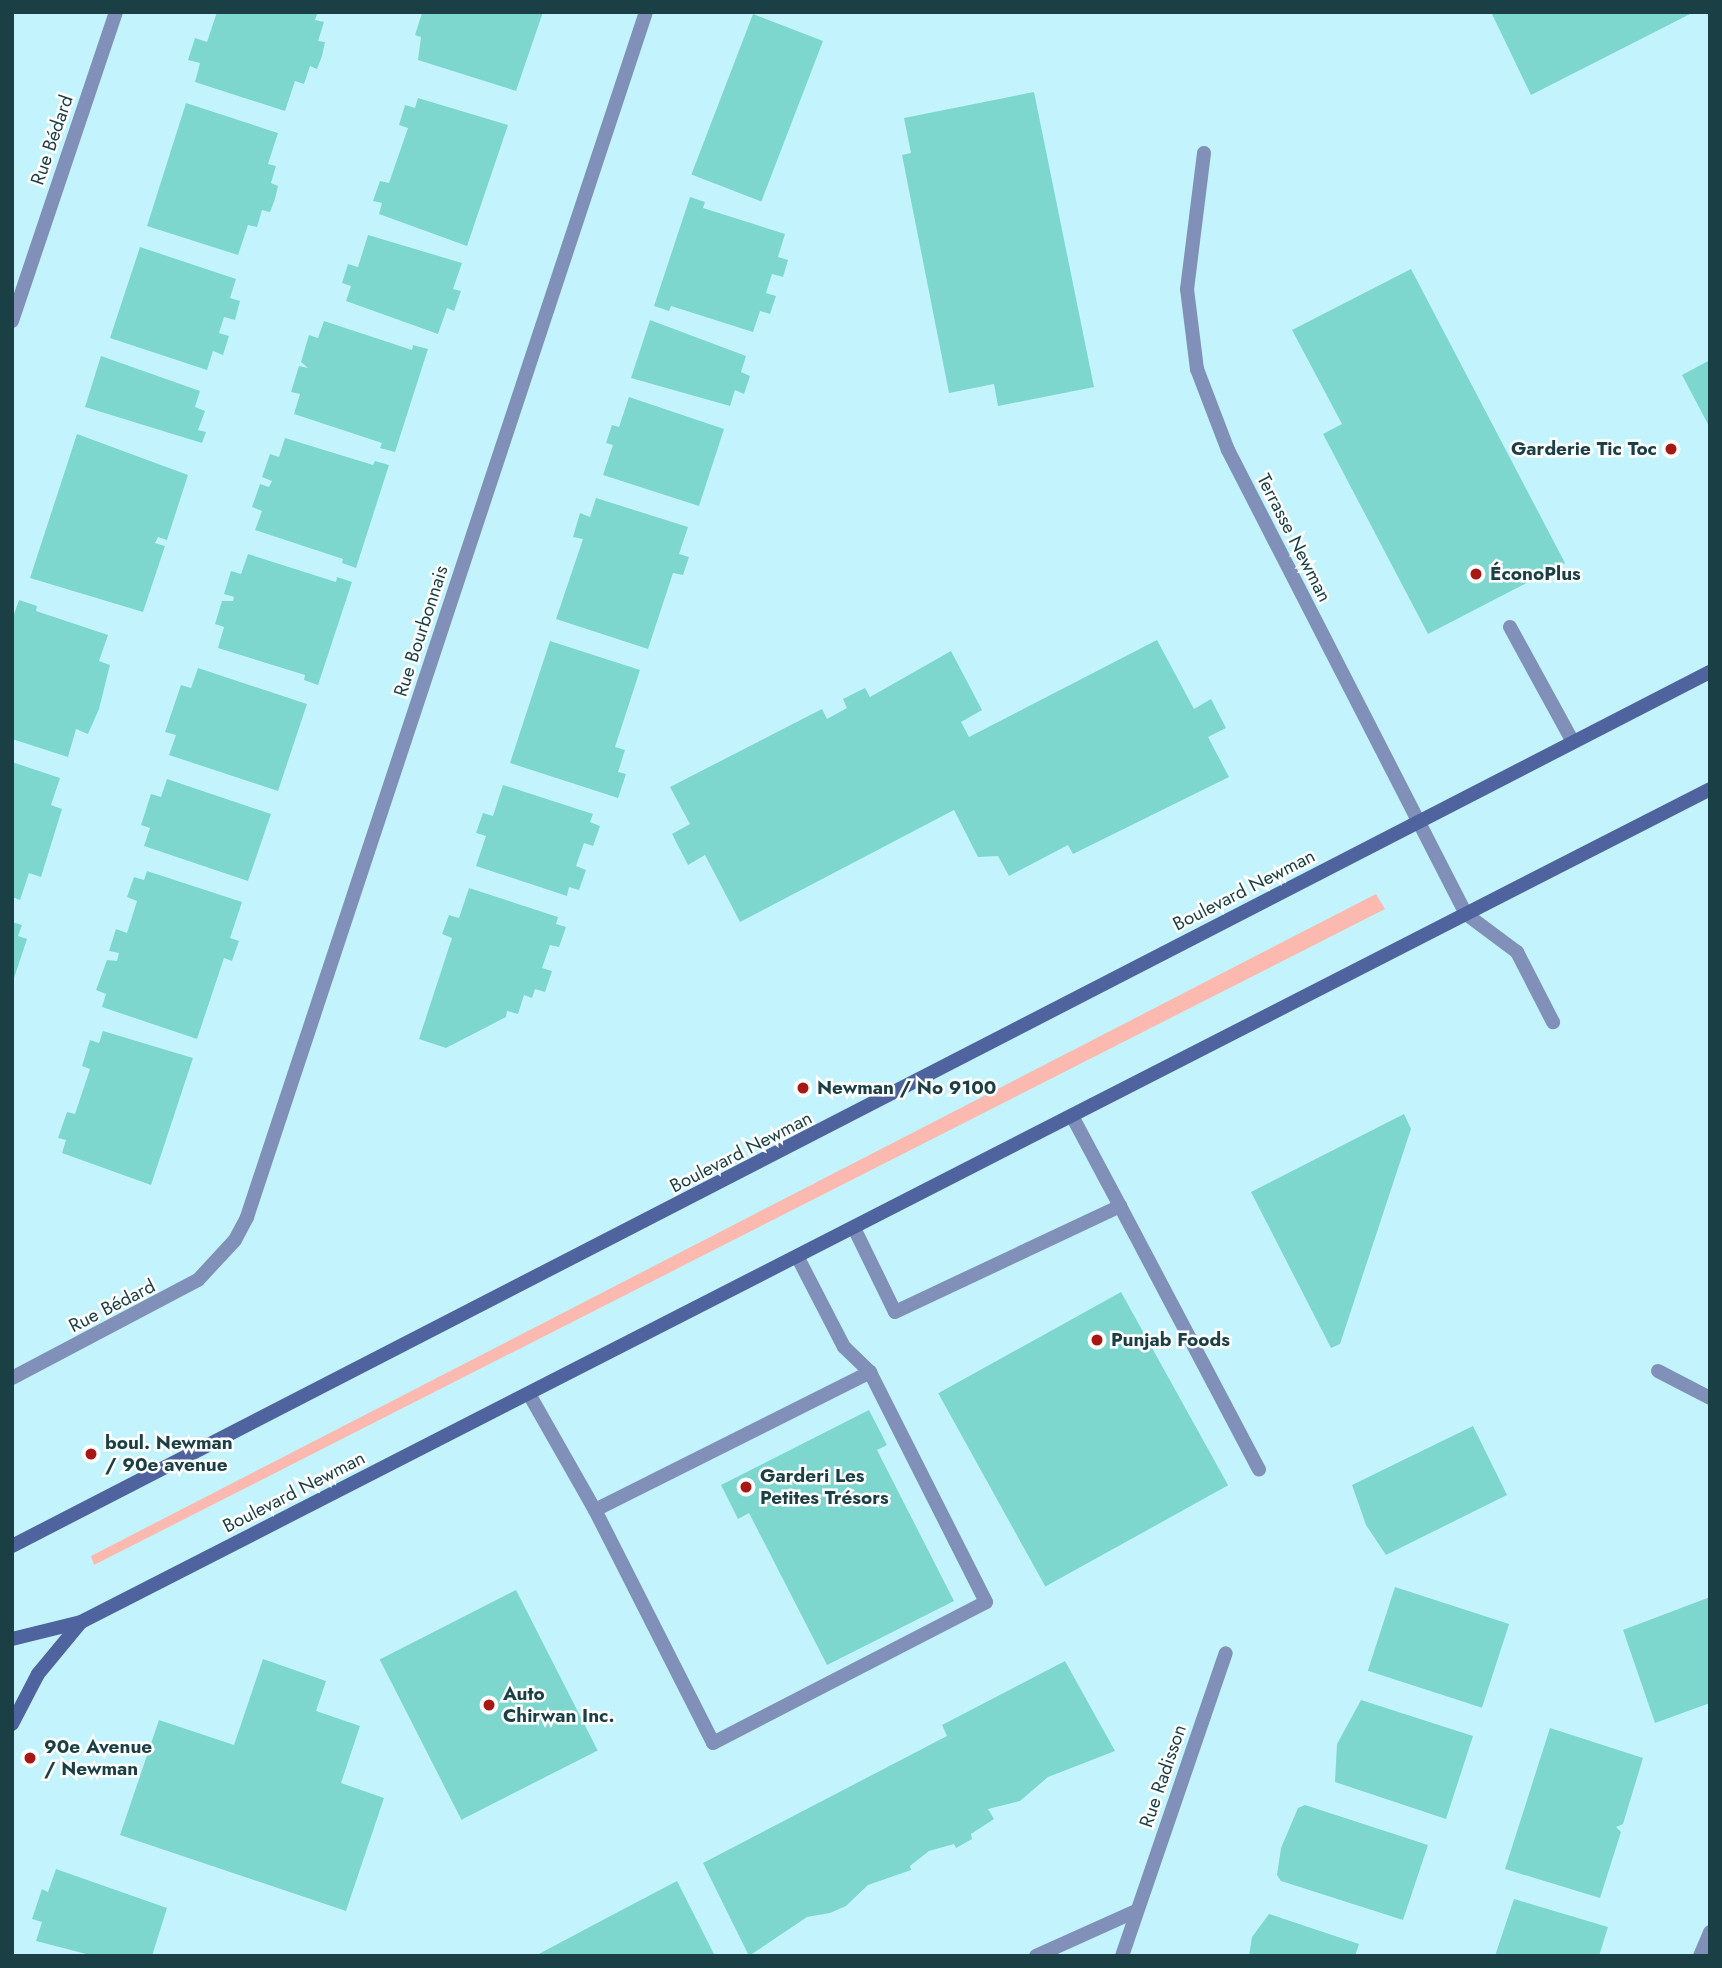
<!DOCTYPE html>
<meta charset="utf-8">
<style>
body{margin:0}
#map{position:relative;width:1722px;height:1968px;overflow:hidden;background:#c3f4fd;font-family:Jost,sans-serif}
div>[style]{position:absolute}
.green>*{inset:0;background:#fcb9af}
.building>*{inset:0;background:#7ed7cf;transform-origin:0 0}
.lane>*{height:14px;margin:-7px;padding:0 7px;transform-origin:7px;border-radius:7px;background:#8090b9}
.street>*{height:14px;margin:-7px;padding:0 7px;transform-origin:7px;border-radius:7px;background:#8090b9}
.secondary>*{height:14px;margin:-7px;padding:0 7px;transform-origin:7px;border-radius:7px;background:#4f639e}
.dots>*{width:19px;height:19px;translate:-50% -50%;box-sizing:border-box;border:4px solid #fff;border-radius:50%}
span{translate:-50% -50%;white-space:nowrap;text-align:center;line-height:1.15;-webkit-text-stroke:5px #fff;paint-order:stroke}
.street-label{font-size:19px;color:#1a3f45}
.poi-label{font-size:19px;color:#1a3f45;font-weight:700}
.right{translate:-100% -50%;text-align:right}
.left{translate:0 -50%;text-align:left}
.frame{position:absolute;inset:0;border:14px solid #1a3f45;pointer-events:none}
</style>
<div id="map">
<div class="green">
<i style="clip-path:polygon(1376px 894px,1385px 909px,94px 1565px,91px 1556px)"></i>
</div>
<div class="building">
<i style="clip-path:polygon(217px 12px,318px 12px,315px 20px,324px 22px,318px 41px,325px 42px,322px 56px,317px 69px,310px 66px,304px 84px,295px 81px,285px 111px,195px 82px,200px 63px,188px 60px,195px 38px,207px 42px)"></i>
<i style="clip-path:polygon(430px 12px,543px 12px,516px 91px,418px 60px,421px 37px,415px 35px,422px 13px)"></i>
<i style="clip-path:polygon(1491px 12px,1694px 12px,1531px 95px)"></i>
<i style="left:753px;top:14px;width:75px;height:172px;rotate:21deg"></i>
<i style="clip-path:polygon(1034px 92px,1094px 387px,998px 406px,994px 384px,949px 393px,902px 155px,911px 153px,904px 118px)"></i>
<i style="clip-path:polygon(418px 98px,508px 125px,467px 246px,379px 214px,382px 203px,373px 201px,380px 181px,389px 183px,408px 128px,399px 125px,405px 105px,415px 108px)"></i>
<i style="clip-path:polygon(186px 103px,278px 133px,268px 164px,276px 166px,271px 183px,278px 186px,275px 199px,270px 212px,262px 210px,257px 227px,248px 225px,238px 255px,147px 226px)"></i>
<i style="clip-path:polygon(690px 197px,705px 202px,703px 208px,785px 234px,778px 257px,788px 260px,783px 277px,772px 274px,766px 293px,776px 296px,770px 314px,760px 311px,753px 332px,671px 306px,669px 311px,654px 306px)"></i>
<i style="clip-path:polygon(368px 235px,462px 263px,453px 289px,461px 291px,454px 311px,447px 308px,438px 334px,346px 301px,351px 286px,342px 283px,348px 264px,358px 267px)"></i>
<i style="clip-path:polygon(140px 247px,236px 279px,230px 298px,240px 301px,235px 320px,224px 317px,219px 333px,229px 336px,223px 355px,213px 351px,207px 370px,110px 338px)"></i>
<i style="clip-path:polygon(1411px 269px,1565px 563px,1428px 634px,1323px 434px,1342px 424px,1292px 330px)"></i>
<i style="clip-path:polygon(650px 320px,746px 356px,741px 372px,750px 376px,744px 394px,735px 390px,730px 406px,631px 378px)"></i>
<i style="clip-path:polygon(324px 321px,412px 350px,413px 345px,428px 349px,395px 452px,380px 448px,382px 443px,294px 414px,300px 394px,291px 392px,299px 366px,308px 368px,301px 362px,309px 335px,318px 338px)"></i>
<i style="clip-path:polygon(101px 356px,200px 391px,195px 407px,205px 411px,198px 430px,206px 432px,202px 443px,85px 407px)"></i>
<i style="clip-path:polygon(1710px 360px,1710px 428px,1682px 375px)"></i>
<i style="clip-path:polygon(629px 397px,724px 429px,699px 506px,603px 475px,613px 445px,606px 443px,612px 425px,619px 427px)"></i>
<i style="clip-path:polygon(77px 434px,188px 475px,167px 540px,158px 537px,155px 543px,165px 546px,143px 612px,30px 578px)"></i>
<i style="clip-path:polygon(285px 438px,373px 465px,375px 461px,389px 465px,356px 568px,342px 563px,343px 559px,255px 530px,262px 511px,252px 507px,260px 484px,269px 487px,272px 481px,262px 477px,270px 454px,279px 457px)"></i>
<i style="clip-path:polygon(596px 498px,688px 527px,679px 554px,689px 557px,683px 575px,673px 573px,648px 649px,556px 619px,583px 539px,573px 537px,580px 513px,590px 517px)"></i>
<i style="clip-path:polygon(248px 554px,336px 582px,337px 577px,352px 582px,318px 685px,304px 680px,305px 675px,218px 648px,224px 627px,215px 624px,222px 601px,233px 601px,234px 597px,224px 594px,231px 571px,241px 574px)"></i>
<i style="clip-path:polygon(19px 600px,37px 606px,36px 611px,108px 635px,99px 661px,110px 665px,99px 709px,88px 734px,76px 729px,68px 757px,12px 739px,12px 620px)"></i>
<i style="clip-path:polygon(1157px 640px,1194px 709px,1211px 699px,1226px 728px,1208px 737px,1229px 777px,1073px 854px,1068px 845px,1009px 876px,998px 856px,978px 857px,954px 810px,740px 922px,705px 855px,688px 865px,672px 834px,690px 824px,670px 787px,822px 709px,827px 719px,847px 708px,843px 699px,865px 688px,870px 697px,951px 651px,982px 710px,961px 722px,969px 737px)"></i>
<i style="clip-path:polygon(550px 641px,640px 670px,615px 747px,625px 750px,618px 772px,626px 774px,618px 798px,510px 763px)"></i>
<i style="clip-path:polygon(198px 668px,307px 704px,278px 791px,169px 755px,176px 735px,165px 732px,181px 685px,191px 688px)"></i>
<i style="clip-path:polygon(12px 762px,60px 778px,51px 805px,62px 809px,41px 877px,29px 873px,20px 900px,12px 897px)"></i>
<i style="clip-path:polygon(167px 779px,271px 814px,248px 881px,144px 846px,150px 828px,141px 825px,151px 794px,161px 797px)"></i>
<i style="clip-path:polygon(503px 785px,593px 814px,590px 822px,600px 826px,593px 846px,584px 843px,576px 866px,586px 870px,579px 890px,569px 887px,567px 896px,476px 866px,486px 836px,476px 833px,483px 813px,493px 816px)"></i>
<i style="clip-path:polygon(147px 871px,242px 902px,230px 938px,239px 941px,232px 961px,224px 958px,197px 1039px,102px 1007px,106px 994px,96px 990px,107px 960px,117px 961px,119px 953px,109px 951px,116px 929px,127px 933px,137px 901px,127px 897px,134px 877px,144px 880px)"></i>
<i style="clip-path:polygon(469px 888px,558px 917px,556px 924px,566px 927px,559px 947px,550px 945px,542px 968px,552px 971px,545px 992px,535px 989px,532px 998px,524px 995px,518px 1014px,507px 1011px,506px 1017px,446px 1048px,419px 1039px,452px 938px,442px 934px,449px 915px,459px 918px)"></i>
<i style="clip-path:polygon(12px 922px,22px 925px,18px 936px,27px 939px,13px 981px)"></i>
<i style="clip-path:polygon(103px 1031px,193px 1058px,151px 1185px,62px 1153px,66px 1140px,58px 1138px,67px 1112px,75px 1114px,90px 1069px,82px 1066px,90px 1040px,99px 1043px)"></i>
<i style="clip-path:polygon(1404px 1114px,1411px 1129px,1340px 1344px,1331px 1348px,1251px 1192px)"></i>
<i style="left:1121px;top:1292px;width:221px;height:209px;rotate:61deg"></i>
<i style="clip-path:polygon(869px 1410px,887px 1445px,877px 1450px,954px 1601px,827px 1665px,749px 1513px,738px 1519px,721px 1485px)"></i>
<i style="clip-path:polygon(1473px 1426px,1507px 1495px,1386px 1555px,1366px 1525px,1352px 1485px)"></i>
<i style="left:1395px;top:1587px;width:120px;height:88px;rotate:18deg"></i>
<i style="left:516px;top:1590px;width:180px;height:153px;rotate:63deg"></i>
<i style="clip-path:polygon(1710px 1597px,1710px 1703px,1655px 1723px,1623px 1630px)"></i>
<i style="clip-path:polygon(263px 1659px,326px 1681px,316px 1711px,360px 1726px,341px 1783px,384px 1798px,346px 1911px,120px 1835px,159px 1720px,234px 1745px)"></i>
<i style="clip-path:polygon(1065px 1661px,1115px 1751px,1048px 1777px,1020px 1801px,988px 1809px,994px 1819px,971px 1834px,972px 1839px,956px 1848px,954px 1844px,929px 1851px,910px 1866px,911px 1870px,868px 1885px,846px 1906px,830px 1913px,807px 1917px,749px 1956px,703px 1863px,947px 1736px,942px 1725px)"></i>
<i style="clip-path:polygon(1361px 1700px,1473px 1736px,1446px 1819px,1335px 1782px,1337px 1744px)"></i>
<i style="clip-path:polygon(1550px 1728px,1643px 1758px,1623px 1824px,1616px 1827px,1621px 1832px,1600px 1898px,1505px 1869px)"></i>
<i style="clip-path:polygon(1305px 1805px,1428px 1845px,1403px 1920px,1281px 1881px,1277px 1875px,1281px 1848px,1298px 1808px)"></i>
<i style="clip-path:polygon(56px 1869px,167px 1908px,152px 1956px,94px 1956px,36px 1941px,42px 1922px,32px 1919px,42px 1889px,48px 1892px)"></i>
<i style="clip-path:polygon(677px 1881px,715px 1956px,535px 1956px,616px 1913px)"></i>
<i style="clip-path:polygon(1514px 1899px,1608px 1927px,1599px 1956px,1495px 1956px)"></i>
<i style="clip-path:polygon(1269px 1914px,1359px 1944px,1355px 1956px,1249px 1956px,1252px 1937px)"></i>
</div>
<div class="lane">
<i style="left:1510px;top:627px;width:131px;rotate:61.3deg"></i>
<i style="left:1466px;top:914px;width:64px;rotate:36.7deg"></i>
<i style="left:1517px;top:952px;width:79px;rotate:62.8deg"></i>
<i style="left:1072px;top:1116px;width:102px;rotate:61.9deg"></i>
<i style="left:855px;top:1230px;width:91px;rotate:64deg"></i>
<i style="left:895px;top:1312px;width:249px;rotate:-25.2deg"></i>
<i style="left:1120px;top:1206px;width:298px;rotate:62.2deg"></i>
<i style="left:1658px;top:1371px;width:59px;rotate:27.4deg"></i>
<i style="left:529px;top:1394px;width:133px;rotate:60.4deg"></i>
<i style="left:595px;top:1510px;width:261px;rotate:63.1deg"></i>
<i style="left:713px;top:1743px;width:307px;rotate:-27.3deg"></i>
<i style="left:986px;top:1602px;width:258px;rotate:-116.8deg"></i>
<i style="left:870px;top:1372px;width:36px;rotate:-136deg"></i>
<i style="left:844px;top:1347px;width:100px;rotate:-117.3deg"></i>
<i style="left:595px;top:1510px;width:308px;rotate:-26.6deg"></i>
</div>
<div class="street">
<i style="left:1204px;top:153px;width:137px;rotate:97.1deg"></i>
<i style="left:1187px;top:289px;width:81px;rotate:82.9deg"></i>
<i style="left:1197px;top:369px;width:87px;rotate:69.1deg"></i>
<i style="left:1228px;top:450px;width:521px;rotate:62.85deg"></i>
<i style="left:12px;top:321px;width:326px;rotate:-71.4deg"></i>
<i style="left:12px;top:1378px;width:210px;rotate:-27.8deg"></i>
<i style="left:198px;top:1280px;width:54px;rotate:-47.2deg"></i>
<i style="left:235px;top:1240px;width:26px;rotate:-62deg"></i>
<i style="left:247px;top:1217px;width:1269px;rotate:-71.68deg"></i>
<i style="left:1036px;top:1956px;width:110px;rotate:-24.2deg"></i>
<i style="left:1122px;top:1956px;width:320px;rotate:-71.1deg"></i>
<i style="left:1700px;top:1956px;width:26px;rotate:-67deg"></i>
</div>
<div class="secondary">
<i style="left:12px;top:1546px;width:1910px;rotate:-27.24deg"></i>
<i style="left:12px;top:1639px;width:71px;rotate:-13.8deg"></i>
<i style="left:81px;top:1622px;width:1830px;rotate:-27.08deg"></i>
<i style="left:12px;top:1724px;width:56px;rotate:-62.5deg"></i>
<i style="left:38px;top:1674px;width:67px;rotate:-50.4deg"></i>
</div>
<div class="dots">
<i style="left:1671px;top:449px;background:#a91712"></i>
<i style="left:1476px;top:574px;background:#a91712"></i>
<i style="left:803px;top:1088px;background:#a91712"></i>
<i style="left:1097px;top:1340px;background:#a91712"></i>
<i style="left:91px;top:1454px;background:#a91712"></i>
<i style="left:746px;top:1487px;background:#a91712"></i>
<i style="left:489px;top:1705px;background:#a91712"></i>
<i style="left:30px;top:1758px;background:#a91712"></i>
</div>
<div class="street-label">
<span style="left:52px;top:140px;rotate:-71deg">Rue Bédard</span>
<span style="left:1294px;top:538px;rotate:63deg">Terrasse Newman</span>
<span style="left:421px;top:631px;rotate:-72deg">Rue Bourbonnais</span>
<span style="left:1244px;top:890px;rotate:-27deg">Boulevard Newman</span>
<span style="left:741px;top:1152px;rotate:-27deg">Boulevard Newman</span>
<span style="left:112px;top:1306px;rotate:-27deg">Rue Bédard</span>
<span style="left:294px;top:1492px;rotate:-27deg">Boulevard Newman</span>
<span style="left:1163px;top:1776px;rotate:-71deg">Rue Radisson</span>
</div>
<div class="poi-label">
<span class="right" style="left:1657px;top:449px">Garderie Tic Toc</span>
<span class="left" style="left:1490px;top:574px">ÉconoPlus</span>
<span class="left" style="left:817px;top:1088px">Newman / No 9100</span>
<span class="left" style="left:1111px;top:1340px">Punjab Foods</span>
<span class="left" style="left:105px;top:1454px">boul. Newman<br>/ 90e avenue</span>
<span class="left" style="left:760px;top:1487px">Garderi Les<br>Petites Trésors</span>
<span class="left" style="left:503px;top:1705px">Auto<br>Chirwan Inc.</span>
<span class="left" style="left:44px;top:1758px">90e Avenue<br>/ Newman</span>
</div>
<div class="frame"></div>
</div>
